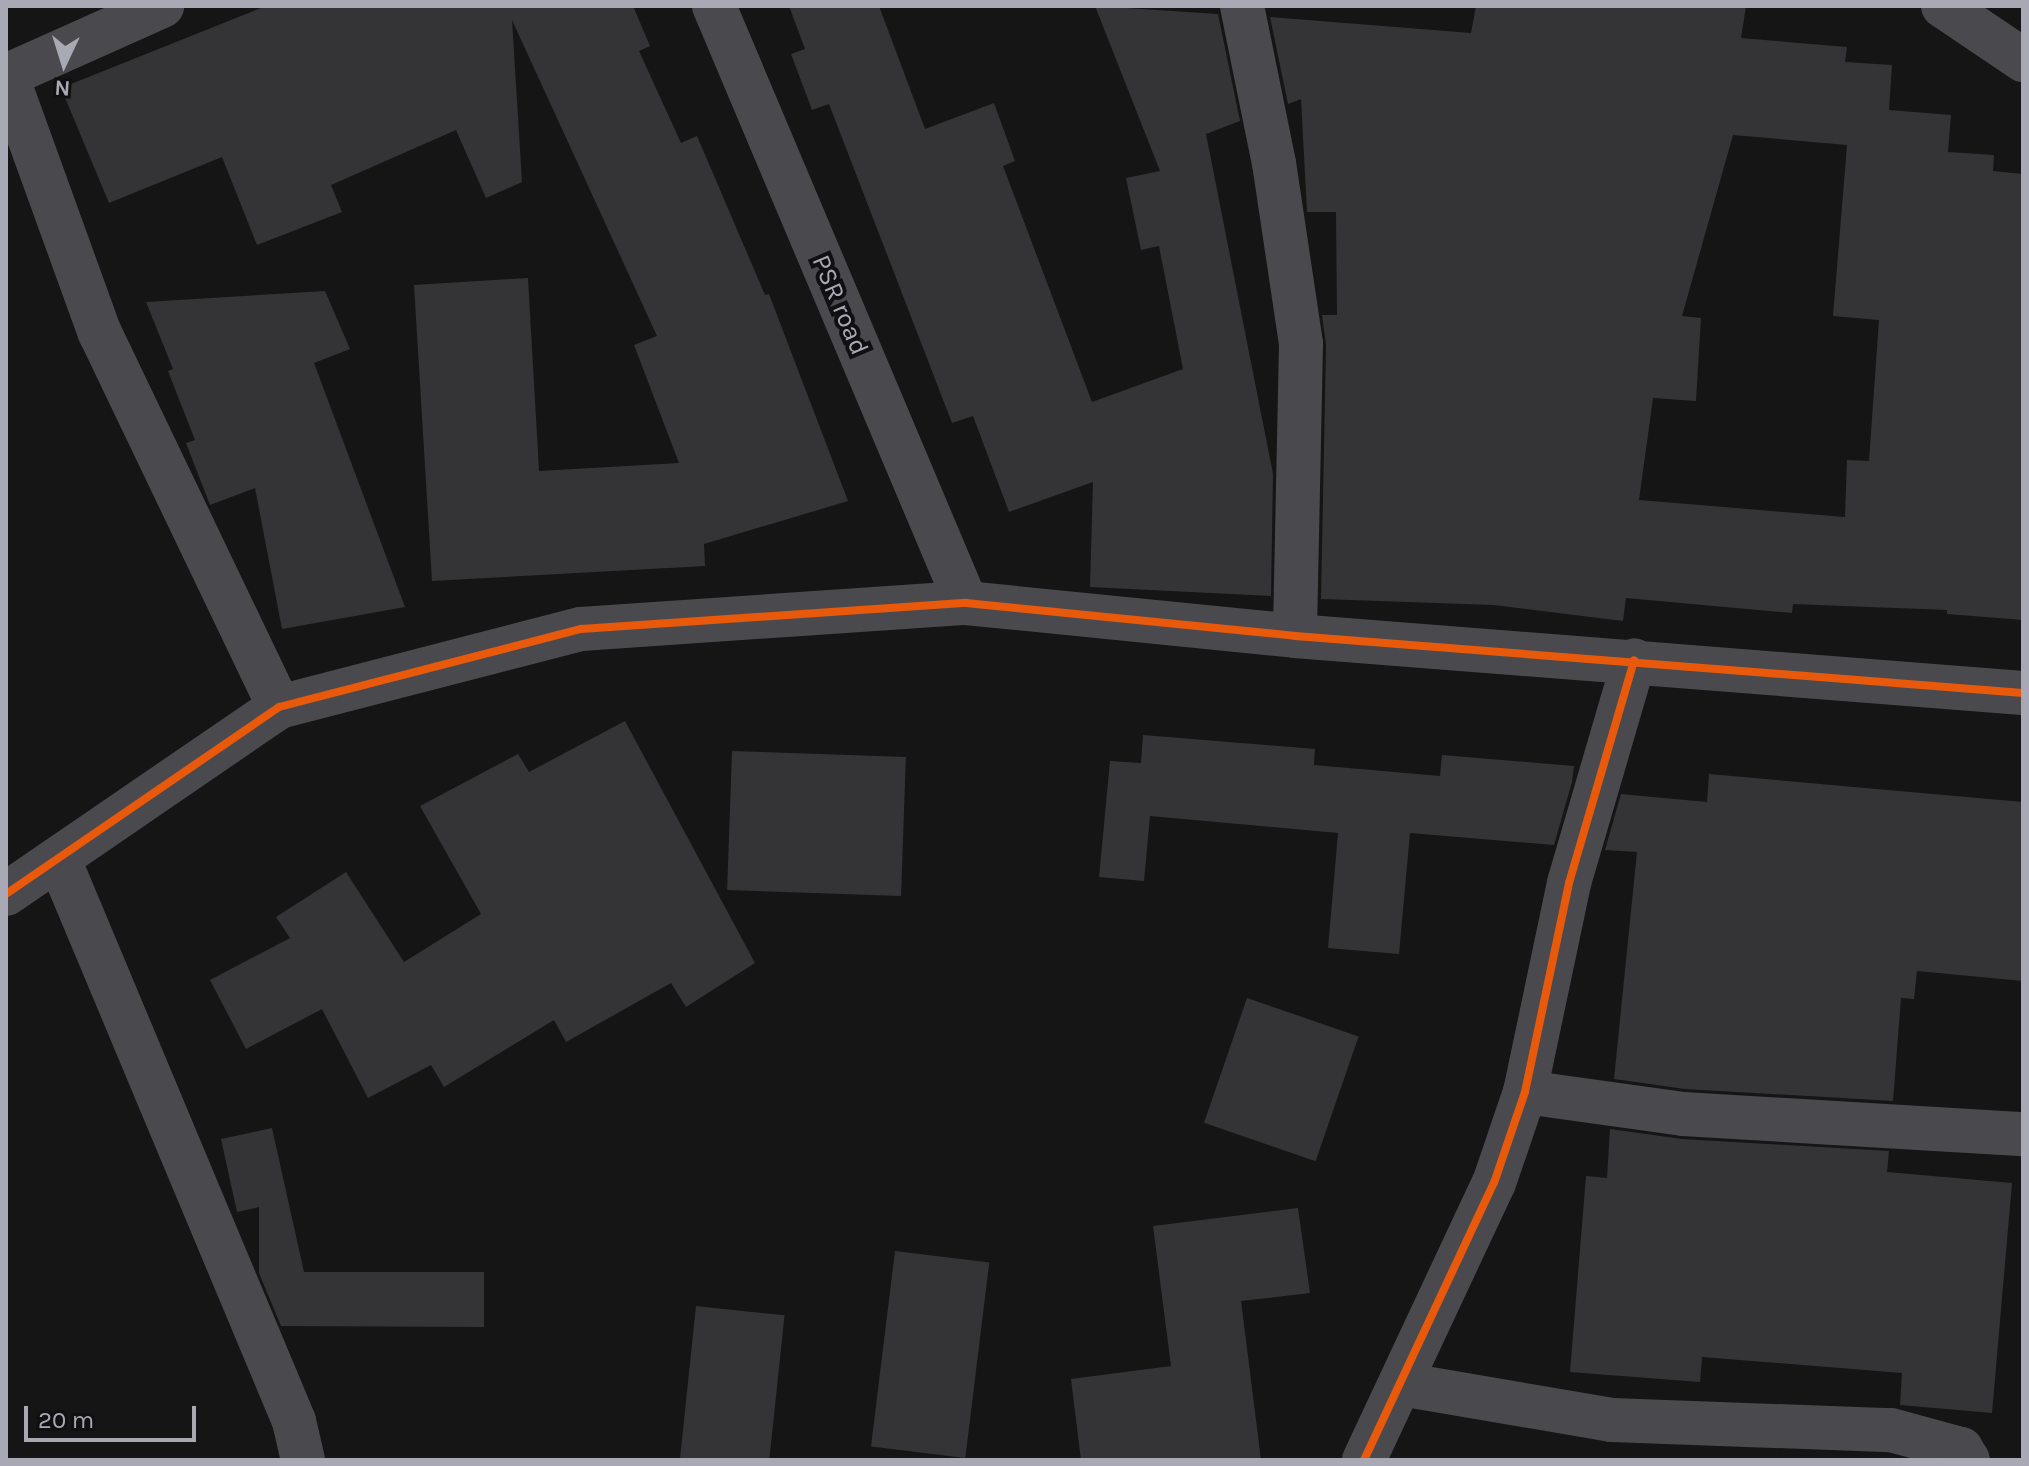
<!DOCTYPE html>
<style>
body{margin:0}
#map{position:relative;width:2029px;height:1466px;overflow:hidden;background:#151515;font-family:Karla,sans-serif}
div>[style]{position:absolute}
.building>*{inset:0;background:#343436;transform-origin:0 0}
.street>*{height:44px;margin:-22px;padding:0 22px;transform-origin:22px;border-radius:22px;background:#4a4a4e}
.cycleway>*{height:8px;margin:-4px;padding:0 4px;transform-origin:4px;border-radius:4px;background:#e8590c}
span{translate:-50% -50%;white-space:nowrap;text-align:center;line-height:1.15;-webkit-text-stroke:8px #100f11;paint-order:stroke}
.street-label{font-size:26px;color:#a8a9b4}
.frame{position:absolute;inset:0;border:8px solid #a8a9b4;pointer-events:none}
.north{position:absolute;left:24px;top:24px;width:80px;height:80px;-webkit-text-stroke:6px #100f11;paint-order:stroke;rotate:184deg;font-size:22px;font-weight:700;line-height:32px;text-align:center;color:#a8a9b4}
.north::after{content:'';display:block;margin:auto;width:28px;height:36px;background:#a8a9b4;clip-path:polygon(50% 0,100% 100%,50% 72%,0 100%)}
.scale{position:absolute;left:24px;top:1406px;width:172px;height:36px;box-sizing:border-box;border:4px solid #a8a9b4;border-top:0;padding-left:10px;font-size:24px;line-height:28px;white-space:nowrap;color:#a8a9b4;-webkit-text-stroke:6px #100f11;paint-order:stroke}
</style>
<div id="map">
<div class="building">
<i style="clip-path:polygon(266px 6px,633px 6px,650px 46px,639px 51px,681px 143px,697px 136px,765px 295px,769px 294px,848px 501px,704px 544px,705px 566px,432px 581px,414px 285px,528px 278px,539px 471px,679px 463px,634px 345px,657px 336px,512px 20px,522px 182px,486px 198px,456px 130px,331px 185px,342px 212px,257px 245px,222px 157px,109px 203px,61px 88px)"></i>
<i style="clip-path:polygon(789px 6px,879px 6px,925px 129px,994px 103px,1015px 161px,1003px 166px,1092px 402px,1183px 369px,1159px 246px,1141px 250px,1126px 178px,1160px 171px,1095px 6px,1218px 14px,1240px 121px,1206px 134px,1273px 474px,1271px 596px,1090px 587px,1093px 482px,1009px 512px,973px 416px,952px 423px,829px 104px,812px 110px,791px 54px,805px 49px)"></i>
<i style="clip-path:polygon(evenodd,1476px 6px,1746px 6px,1741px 38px,1847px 47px,1845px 62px,1892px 65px,1889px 110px,1951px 115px,1948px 152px,1994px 155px,1993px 171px,2023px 174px,2023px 620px,1947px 614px,1947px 610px,1793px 604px,1792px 613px,1626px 598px,1623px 621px,1494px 605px,1321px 599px,1326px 345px,1322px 315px,1337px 315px,1336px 212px,1307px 212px,1301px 99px,1288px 104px,1270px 17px,1471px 33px,1476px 6px,1733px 135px,1847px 145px,1833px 316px,1879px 320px,1869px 461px,1847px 460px,1845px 517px,1639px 500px,1653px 398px,1696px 401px,1701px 318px,1682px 316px,1733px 135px)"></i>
<i style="clip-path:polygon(325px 291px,350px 349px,314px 363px,405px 607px,282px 629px,255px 488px,210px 505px,186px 443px,195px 440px,168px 371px,173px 369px,146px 302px)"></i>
<i style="clip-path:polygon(625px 721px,755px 963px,686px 1007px,671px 983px,566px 1042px,554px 1020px,444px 1087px,431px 1065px,368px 1098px,322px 1009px,246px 1049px,210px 980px,290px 938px,276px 917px,346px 872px,404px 962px,481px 914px,420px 806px,518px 754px,529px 772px)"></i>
<i style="clip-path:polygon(1143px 735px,1315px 749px,1314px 765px,1440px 776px,1442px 755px,1574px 766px,1572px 782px,1554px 845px,1410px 833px,1399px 954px,1328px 948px,1338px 833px,1150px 816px,1144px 881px,1099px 877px,1110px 761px,1141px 763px)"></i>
<i style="left:732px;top:751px;width:174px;height:139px;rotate:2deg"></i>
<i style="clip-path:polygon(1709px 774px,2023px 802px,2023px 981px,1917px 971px,1914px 999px,1901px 998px,1893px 1101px,1685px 1089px,1614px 1079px,1637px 852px,1605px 850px,1621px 794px,1707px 802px)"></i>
<i style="left:1247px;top:998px;width:118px;height:132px;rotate:19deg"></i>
<i style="clip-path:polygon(272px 1128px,304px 1272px,484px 1272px,484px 1327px,281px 1326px,259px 1273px,259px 1207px,237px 1212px,221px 1139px)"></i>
<i style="clip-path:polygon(1610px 1129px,1682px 1139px,1889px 1151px,1887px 1172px,2012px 1183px,1992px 1413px,1900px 1405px,1902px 1373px,1702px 1357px,1700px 1382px,1570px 1372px,1586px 1176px,1607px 1178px)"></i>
<i style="clip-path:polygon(1298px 1208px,1310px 1293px,1241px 1301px,1261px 1460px,1081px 1460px,1071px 1379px,1171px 1366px,1153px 1226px)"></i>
<i style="left:895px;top:1251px;width:95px;height:197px;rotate:7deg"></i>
<i style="left:696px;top:1306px;width:89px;height:155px;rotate:6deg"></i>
</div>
<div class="street">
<i style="left:714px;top:6px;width:648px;rotate:67.11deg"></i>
<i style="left:1242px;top:6px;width:160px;rotate:78.5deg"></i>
<i style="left:1274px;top:163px;width:183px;rotate:81.5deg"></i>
<i style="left:1301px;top:344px;width:292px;rotate:91.2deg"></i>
<i style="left:1943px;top:6px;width:97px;rotate:34deg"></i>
<i style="left:6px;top:74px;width:276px;rotate:70.1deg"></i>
<i style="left:100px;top:333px;width:415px;rotate:64.4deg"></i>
<i style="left:8px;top:75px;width:169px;rotate:-24.1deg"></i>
<i style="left:60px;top:862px;width:606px;rotate:67.29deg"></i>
<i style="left:294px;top:1421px;width:40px;rotate:77deg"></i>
<i style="left:6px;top:894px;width:331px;rotate:-34.4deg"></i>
<i style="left:279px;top:707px;width:312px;rotate:-14.5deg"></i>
<i style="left:581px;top:629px;width:386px;rotate:-3.9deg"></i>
<i style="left:966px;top:603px;width:331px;rotate:5.7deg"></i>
<i style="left:1295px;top:636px;width:730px;rotate:4.48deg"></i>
<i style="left:1525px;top:1092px;width:160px;rotate:7.9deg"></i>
<i style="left:1683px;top:1114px;width:341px;rotate:3.4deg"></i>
<i style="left:1401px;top:1384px;width:214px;rotate:9.7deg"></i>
<i style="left:1612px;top:1420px;width:279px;rotate:2.1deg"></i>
<i style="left:1891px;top:1430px;width:73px;rotate:15.2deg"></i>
<i style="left:1961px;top:1449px;width:13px;rotate:58deg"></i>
<i style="left:1364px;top:1460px;width:306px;rotate:-64.9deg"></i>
<i style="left:1494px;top:1183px;width:96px;rotate:-71.2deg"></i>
<i style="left:1525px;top:1092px;width:214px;rotate:-78.1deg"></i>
<i style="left:1569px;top:883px;width:232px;rotate:-73.7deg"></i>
</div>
<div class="cycleway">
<i style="left:6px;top:894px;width:331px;rotate:-34.4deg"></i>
<i style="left:279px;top:707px;width:312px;rotate:-14.5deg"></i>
<i style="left:581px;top:629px;width:386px;rotate:-3.9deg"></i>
<i style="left:966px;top:603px;width:331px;rotate:5.7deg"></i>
<i style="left:1295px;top:636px;width:730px;rotate:4.48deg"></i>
<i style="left:1364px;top:1460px;width:306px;rotate:-64.9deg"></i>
<i style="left:1494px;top:1183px;width:96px;rotate:-71.2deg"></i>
<i style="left:1525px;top:1092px;width:214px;rotate:-78.1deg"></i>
<i style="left:1569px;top:883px;width:232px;rotate:-73.7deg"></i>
</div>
<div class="street-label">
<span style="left:840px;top:305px;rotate:67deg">PSR road</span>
</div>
<div class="frame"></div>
<div class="north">N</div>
<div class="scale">20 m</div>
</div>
